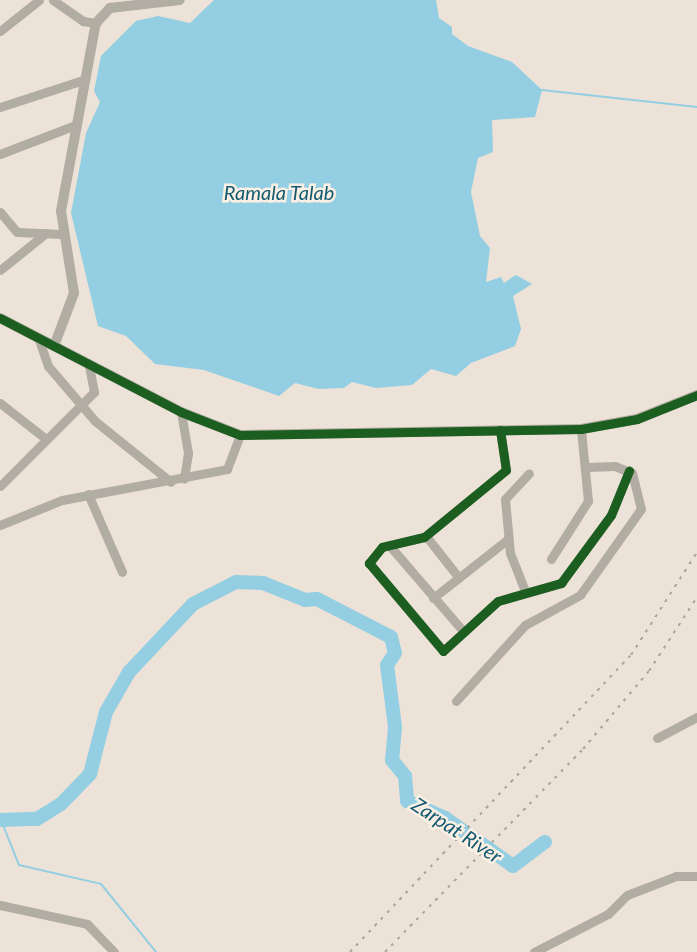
<!DOCTYPE html>
<style>
body{margin:0}
#map{position:relative;width:697px;height:952px;overflow:hidden;background:#ede2d8;font-family:Lato,sans-serif}
div>[style]{position:absolute}
.water>*{inset:0;background:#93cee2}
.stream>*{height:2px;margin:-1px;padding:0 1px;transform-origin:1px;border-radius:1px;background:#93cee2}
.river>*{height:14px;margin:-7px;padding:0 7px;transform-origin:7px;border-radius:7px;background:#93cee2}
.minor>*{height:9px;margin:-4.5px;padding:0 4.5px;transform-origin:4.5px;border-radius:4.5px;background:#b1ada2}
.tertiary>*{height:10px;margin:-5px;padding:0 5px;transform-origin:5px;border-radius:5px;background:#b1ada2}
.rail>*{height:2px;margin-top:-1px;transform-origin:0;background:repeating-linear-gradient(90deg,#aba59c 0 3px,transparent 0 9px)}
.cycleway>*{height:9px;margin:-4.5px;padding:0 4.5px;transform-origin:4.5px;border-radius:4.5px;background:#1b5e20}
span{translate:-50% -50%;white-space:nowrap;text-align:center;line-height:1.15;-webkit-text-stroke:5px #fcf0e5;paint-order:stroke}
.water-label{font-size:20px;color:#125a71;font-style:italic}
</style>
<div id="map">
<div class="water">
<i style="clip-path:polygon(214px 0,436px 0,439px 18px,452px 27px,452px 34px,468px 46px,512px 62px,542px 90px,535px 117px,492px 120px,493px 152px,478px 158px,471px 192px,480px 236px,490px 248px,486px 282px,501px 277px,504px 283px,516px 275px,532px 284px,513px 296px,521px 329px,515px 346px,471px 363px,456px 376px,431px 369px,412px 385px,376px 388px,352px 382px,344px 388px,319px 389px,295px 383px,279px 396px,204px 370px,155px 364px,126px 336px,98px 326px,71px 213px,86px 133px,100px 102px,94px 91px,101px 56px,136px 21px,158px 16px,190px 23px)"></i>
</div>
<div class="stream">
<i style="left:542px;top:90px;width:156px;rotate:6.3deg"></i>
<i style="left:1px;top:820px;width:48px;rotate:68.2deg"></i>
<i style="left:19px;top:865px;width:84px;rotate:13deg"></i>
<i style="left:101px;top:884px;width:87px;rotate:51deg"></i>
</div>
<div class="river">
<i style="left:0;top:820px;width:37px;rotate:-2deg"></i>
<i style="left:37px;top:819px;width:28px;rotate:-32deg"></i>
<i style="left:61px;top:804px;width:42px;rotate:-46deg"></i>
<i style="left:90px;top:774px;width:64px;rotate:-75.5deg"></i>
<i style="left:106px;top:712px;width:46px;rotate:-60.1deg"></i>
<i style="left:129px;top:672px;width:93px;rotate:-46.7deg"></i>
<i style="left:193px;top:604px;width:48px;rotate:-27.1deg"></i>
<i style="left:236px;top:582px;width:27px;rotate:2deg"></i>
<i style="left:263px;top:583px;width:45px;rotate:22deg"></i>
<i style="left:305px;top:600px;width:12px;rotate:-5deg"></i>
<i style="left:317px;top:599px;width:83px;rotate:27.2deg"></i>
<i style="left:391px;top:637px;width:16px;rotate:76deg"></i>
<i style="left:395px;top:653px;width:14px;rotate:124deg"></i>
<i style="left:387px;top:665px;width:63px;rotate:82.6deg"></i>
<i style="left:395px;top:727px;width:33px;rotate:95deg"></i>
<i style="left:392px;top:760px;width:21px;rotate:51deg"></i>
<i style="left:405px;top:776px;width:25px;rotate:85deg"></i>
<i style="left:407px;top:801px;width:42px;rotate:24.1deg"></i>
<i style="left:445px;top:818px;width:83px;rotate:35.2deg"></i>
<i style="left:513px;top:866px;width:40px;rotate:-37deg"></i>
</div>
<div class="minor">
<i style="left:53px;top:0;width:37px;rotate:35deg"></i>
<i style="left:83px;top:21px;width:13px;rotate:9deg"></i>
<i style="left:0;top:31px;width:50px;rotate:-38.5deg"></i>
<i style="left:0;top:107px;width:87px;rotate:-18deg"></i>
<i style="left:0;top:154px;width:78px;rotate:-21deg"></i>
<i style="left:0;top:212px;width:26px;rotate:50deg"></i>
<i style="left:17px;top:232px;width:44px;rotate:2.6deg"></i>
<i style="left:0;top:270px;width:59px;rotate:-38.8deg"></i>
<i style="left:38px;top:337px;width:31px;rotate:71deg"></i>
<i style="left:48px;top:366px;width:72px;rotate:49.5deg"></i>
<i style="left:95px;top:421px;width:97px;rotate:38.8deg"></i>
<i style="left:0;top:403px;width:58px;rotate:38deg"></i>
<i style="left:181px;top:412px;width:42px;rotate:80.3deg"></i>
<i style="left:188px;top:453px;width:26px;rotate:99deg"></i>
<i style="left:500px;top:430px;width:40px;rotate:81.5deg"></i>
<i style="left:506px;top:470px;width:106px;rotate:140.7deg"></i>
<i style="left:424px;top:537px;width:43px;rotate:166.6deg"></i>
<i style="left:382px;top:547px;width:21px;rotate:129deg"></i>
<i style="left:369px;top:563px;width:115px;rotate:49.9deg"></i>
<i style="left:443px;top:651px;width:74px;rotate:-42.3deg"></i>
<i style="left:498px;top:601px;width:66px;rotate:-15.9deg"></i>
<i style="left:561px;top:583px;width:84px;rotate:-53.7deg"></i>
<i style="left:611px;top:515px;width:48px;rotate:-67.8deg"></i>
<i style="left:0;top:486px;width:133px;rotate:-45deg"></i>
<i style="left:94px;top:392px;width:26px;rotate:-101deg"></i>
<i style="left:88px;top:494px;width:85px;rotate:66.4deg"></i>
<i style="left:0;top:525px;width:67px;rotate:-22deg"></i>
<i style="left:62px;top:500px;width:168px;rotate:-10.6deg"></i>
<i style="left:227px;top:469px;width:36px;rotate:-69deg"></i>
<i style="left:426px;top:536px;width:53px;rotate:51.8deg"></i>
<i style="left:389px;top:545px;width:113px;rotate:49.3deg"></i>
<i style="left:551px;top:559px;width:69px;rotate:-57.5deg"></i>
<i style="left:588px;top:501px;width:72px;rotate:-95.6deg"></i>
<i style="left:525px;top:591px;width:41px;rotate:-111.5deg"></i>
<i style="left:510px;top:553px;width:54px;rotate:-95.3deg"></i>
<i style="left:505px;top:499px;width:35px;rotate:-47deg"></i>
<i style="left:433px;top:598px;width:95px;rotate:-38.2deg"></i>
<i style="left:456px;top:701px;width:103px;rotate:-47.8deg"></i>
<i style="left:525px;top:625px;width:63px;rotate:-28.6deg"></i>
<i style="left:580px;top:595px;width:105px;rotate:-54.7deg"></i>
<i style="left:641px;top:509px;width:37px;rotate:-104deg"></i>
<i style="left:632px;top:473px;width:18px;rotate:-158deg"></i>
<i style="left:615px;top:466px;width:29px;rotate:178deg"></i>
<i style="left:657px;top:738px;width:45px;rotate:-27.7deg"></i>
<i style="left:0;top:905px;width:89px;rotate:12.3deg"></i>
<i style="left:87px;top:924px;width:39px;rotate:46deg"></i>
<i style="left:534px;top:952px;width:83px;rotate:-27.2deg"></i>
<i style="left:608px;top:914px;width:27px;rotate:-45deg"></i>
<i style="left:627px;top:895px;width:53px;rotate:-21.2deg"></i>
<i style="left:676px;top:876px;width:21px"></i>
</div>
<div class="tertiary">
<i style="left:0;top:318px;width:204px;rotate:27.4deg"></i>
<i style="left:181px;top:412px;width:63px;rotate:21.3deg"></i>
<i style="left:240px;top:435px;width:341px;rotate:-1deg"></i>
<i style="left:581px;top:429px;width:57px;rotate:-10.1deg"></i>
<i style="left:637px;top:419px;width:65px;rotate:-21.8deg"></i>
<i style="left:54px;top:346px;width:57px;rotate:-69.3deg"></i>
<i style="left:74px;top:293px;width:83px;rotate:-99deg"></i>
<i style="left:61px;top:211px;width:191px;rotate:-79.5deg"></i>
<i style="left:96px;top:23px;width:21px;rotate:-47deg"></i>
<i style="left:110px;top:8px;width:70px;rotate:-6.5deg"></i>
</div>
<div class="rail">
<i style="left:350px;top:952px;width:409px;rotate:-46.6deg"></i>
<i style="left:631px;top:655px;width:122px;rotate:-57.3deg"></i>
<i style="left:385px;top:952px;width:284px;rotate:-45.7deg"></i>
<i style="left:583px;top:749px;width:102px;rotate:-49.8deg"></i>
<i style="left:649px;top:671px;width:88px;rotate:-57deg"></i>
</div>
<div class="cycleway">
<i style="left:0;top:318px;width:204px;rotate:27.4deg"></i>
<i style="left:181px;top:412px;width:63px;rotate:21.3deg"></i>
<i style="left:240px;top:435px;width:341px;rotate:-1deg"></i>
<i style="left:581px;top:429px;width:57px;rotate:-10.1deg"></i>
<i style="left:637px;top:419px;width:65px;rotate:-21.8deg"></i>
<i style="left:500px;top:430px;width:40px;rotate:81.5deg"></i>
<i style="left:506px;top:470px;width:106px;rotate:140.7deg"></i>
<i style="left:424px;top:537px;width:43px;rotate:166.6deg"></i>
<i style="left:382px;top:547px;width:21px;rotate:129deg"></i>
<i style="left:369px;top:563px;width:115px;rotate:49.9deg"></i>
<i style="left:443px;top:651px;width:74px;rotate:-42.3deg"></i>
<i style="left:498px;top:601px;width:66px;rotate:-15.9deg"></i>
<i style="left:561px;top:583px;width:84px;rotate:-53.7deg"></i>
<i style="left:611px;top:515px;width:48px;rotate:-67.8deg"></i>
</div>
<div class="water-label">
<span style="left:279px;top:192px">Ramala Talab</span>
<span style="left:457px;top:830px;rotate:33deg">Zarpat River</span>
</div>
</div>
